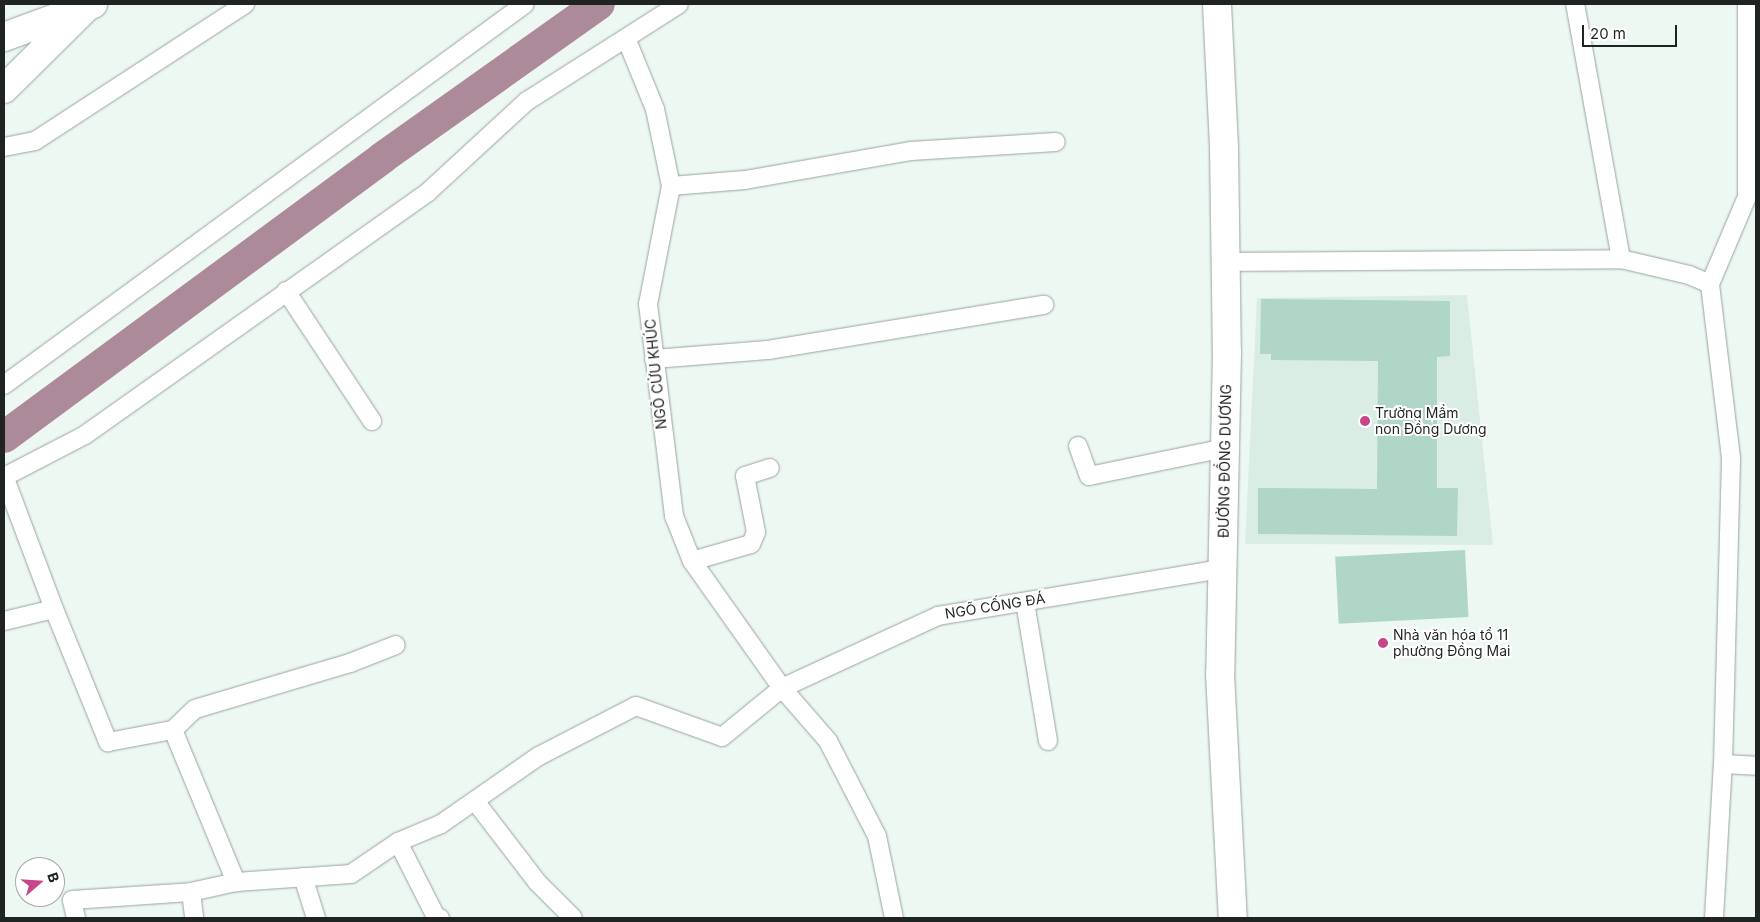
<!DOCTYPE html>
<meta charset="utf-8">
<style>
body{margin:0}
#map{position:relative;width:1760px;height:922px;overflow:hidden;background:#edf8f3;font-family:Inter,sans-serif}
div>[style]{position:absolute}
.built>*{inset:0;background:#daede5}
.canal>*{height:32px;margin:-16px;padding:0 16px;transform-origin:16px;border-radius:16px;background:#ad8a99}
.building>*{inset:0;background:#afd6c6;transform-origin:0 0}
.roads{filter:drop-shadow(0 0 1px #99a39f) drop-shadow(0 0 1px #99a39f)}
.service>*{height:18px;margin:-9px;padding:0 9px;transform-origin:9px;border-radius:9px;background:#fff}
.minor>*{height:28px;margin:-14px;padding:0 14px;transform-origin:14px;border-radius:14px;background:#fff}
.tertiary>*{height:28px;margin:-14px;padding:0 14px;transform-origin:14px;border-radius:14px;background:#fff}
.dots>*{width:14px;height:14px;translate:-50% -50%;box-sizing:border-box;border:2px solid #fff;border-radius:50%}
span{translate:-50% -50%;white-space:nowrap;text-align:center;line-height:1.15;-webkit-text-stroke:4px #fff;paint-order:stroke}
.street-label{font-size:14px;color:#1f2321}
.poi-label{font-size:14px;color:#1f2321}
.left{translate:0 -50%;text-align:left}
.frame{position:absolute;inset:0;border:5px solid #1f2321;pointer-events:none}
.north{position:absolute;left:15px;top:857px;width:50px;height:50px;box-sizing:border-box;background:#fff;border:1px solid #a5a7a6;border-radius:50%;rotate:71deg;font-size:14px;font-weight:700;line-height:20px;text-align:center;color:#1f2321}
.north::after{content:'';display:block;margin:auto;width:18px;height:22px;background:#c7458b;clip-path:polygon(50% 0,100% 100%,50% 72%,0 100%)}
.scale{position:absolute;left:1582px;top:25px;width:95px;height:22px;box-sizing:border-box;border:2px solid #1f2321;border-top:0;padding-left:6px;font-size:15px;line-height:18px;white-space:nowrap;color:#1f2321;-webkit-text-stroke:4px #fff;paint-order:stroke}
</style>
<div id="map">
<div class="built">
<i style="clip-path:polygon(1467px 295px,1493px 545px,1245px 544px,1257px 298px)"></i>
</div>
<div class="canal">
<i style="left:4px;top:437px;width:470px;rotate:-36.4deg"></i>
<i style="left:382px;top:158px;width:266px;rotate:-35.4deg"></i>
</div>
<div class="building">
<i style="clip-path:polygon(1261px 299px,1450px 301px,1450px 356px,1437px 357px,1437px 488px,1458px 488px,1457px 536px,1258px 534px,1258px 488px,1377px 489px,1378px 361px,1271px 360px,1271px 354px,1260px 354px)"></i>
<i style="left:1465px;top:550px;width:67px;height:130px;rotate:87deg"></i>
</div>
<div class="roads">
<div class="service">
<i style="left:626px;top:38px;width:77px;rotate:67.8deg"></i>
<i style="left:655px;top:109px;width:79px;rotate:78.3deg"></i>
<i style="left:671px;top:186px;width:120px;rotate:101deg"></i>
<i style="left:648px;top:304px;width:214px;rotate:83deg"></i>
<i style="left:674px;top:516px;width:48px;rotate:68.2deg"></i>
<i style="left:692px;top:561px;width:156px;rotate:54.7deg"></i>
<i style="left:782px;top:688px;width:70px;rotate:49deg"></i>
<i style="left:828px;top:741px;width:107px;rotate:62.7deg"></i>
<i style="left:877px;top:836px;width:84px;rotate:78.3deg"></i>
<i style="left:4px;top:147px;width:32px;rotate:-11deg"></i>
<i style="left:35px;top:141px;width:251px;rotate:-33.1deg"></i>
<i style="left:671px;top:186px;width:74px;rotate:-4.6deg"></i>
<i style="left:745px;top:180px;width:169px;rotate:-9.9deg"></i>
<i style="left:911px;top:151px;width:145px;rotate:-3.6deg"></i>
<i style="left:1621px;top:259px;width:70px;rotate:13.2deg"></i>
<i style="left:1689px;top:275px;width:23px;rotate:23deg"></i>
<i style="left:1225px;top:262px;width:396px;rotate:-0.4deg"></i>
<i style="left:1621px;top:259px;width:259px;rotate:-100.2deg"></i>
<i style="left:286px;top:291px;width:156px;rotate:56.5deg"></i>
<i style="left:654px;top:359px;width:114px;rotate:-4.5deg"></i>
<i style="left:768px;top:350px;width:280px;rotate:-9.3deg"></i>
<i style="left:4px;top:385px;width:645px;rotate:-36.18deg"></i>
<i style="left:1078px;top:446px;width:32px;rotate:70deg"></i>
<i style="left:1089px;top:476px;width:139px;rotate:-11.6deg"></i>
<i style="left:4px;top:476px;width:142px;rotate:69.4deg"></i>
<i style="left:4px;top:477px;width:91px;rotate:-27.4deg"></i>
<i style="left:85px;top:435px;width:420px;rotate:-35.3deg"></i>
<i style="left:428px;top:192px;width:134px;rotate:-42.6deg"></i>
<i style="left:527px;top:101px;width:180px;rotate:-32.5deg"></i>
<i style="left:692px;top:561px;width:61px;rotate:-16.1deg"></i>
<i style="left:751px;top:544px;width:13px;rotate:-67deg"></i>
<i style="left:756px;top:532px;width:57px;rotate:-101.1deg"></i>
<i style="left:745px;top:476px;width:26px;rotate:-18deg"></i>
<i style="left:1025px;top:602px;width:141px;rotate:80.6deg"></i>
<i style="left:4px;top:621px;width:51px;rotate:-13.5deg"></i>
<i style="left:54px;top:609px;width:144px;rotate:67.9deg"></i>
<i style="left:108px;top:742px;width:66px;rotate:-10.5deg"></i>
<i style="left:173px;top:730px;width:165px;rotate:67.5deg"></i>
<i style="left:173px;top:730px;width:30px;rotate:-44deg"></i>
<i style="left:195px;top:709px;width:162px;rotate:-16.5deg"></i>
<i style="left:350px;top:663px;width:49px;rotate:-21.4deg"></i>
<i style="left:1723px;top:764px;width:33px;rotate:3deg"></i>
<i style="left:475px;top:801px;width:103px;rotate:52.5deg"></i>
<i style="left:538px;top:883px;width:49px;rotate:45deg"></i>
<i style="left:398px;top:842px;width:84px;rotate:63.1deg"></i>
<i style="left:436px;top:917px;width:4px;rotate:14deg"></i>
<i style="left:303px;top:877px;width:43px;rotate:72.4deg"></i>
<i style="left:191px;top:892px;width:26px;rotate:83deg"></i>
<i style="left:76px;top:918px;width:18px;rotate:-103deg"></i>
<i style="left:72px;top:900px;width:119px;rotate:-3.8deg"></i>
<i style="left:191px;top:892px;width:46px;rotate:-12.5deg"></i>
<i style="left:236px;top:882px;width:115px;rotate:-4deg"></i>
<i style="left:351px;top:874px;width:57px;rotate:-34.2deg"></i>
<i style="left:398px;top:842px;width:47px;rotate:-22.7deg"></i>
<i style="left:441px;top:824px;width:119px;rotate:-34.8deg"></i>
<i style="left:539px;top:756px;width:109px;rotate:-27.3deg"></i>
<i style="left:636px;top:706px;width:91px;rotate:19.8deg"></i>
<i style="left:722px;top:737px;width:77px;rotate:-39.2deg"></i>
<i style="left:782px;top:688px;width:172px;rotate:-24.8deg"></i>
<i style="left:938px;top:616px;width:288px;rotate:-9.4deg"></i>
<i style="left:1714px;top:918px;width:154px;rotate:-86.7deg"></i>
<i style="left:1723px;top:764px;width:306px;rotate:-88.5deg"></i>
<i style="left:1731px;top:458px;width:175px;rotate:-96.9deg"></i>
<i style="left:1710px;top:284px;width:95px;rotate:-67deg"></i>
<i style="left:1747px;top:197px;width:193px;rotate:-90deg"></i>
</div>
<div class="minor">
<i style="left:1217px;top:4px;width:143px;rotate:87.2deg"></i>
<i style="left:1224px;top:147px;width:205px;rotate:89.2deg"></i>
<i style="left:1227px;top:352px;width:322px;rotate:91.2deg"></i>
<i style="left:1220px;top:674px;width:244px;rotate:87deg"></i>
<i style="left:4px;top:89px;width:118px;rotate:-44.7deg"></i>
</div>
<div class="tertiary">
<i style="left:4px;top:37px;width:95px;rotate:-20.3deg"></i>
</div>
</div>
<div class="dots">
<i style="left:1365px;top:421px;background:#c7458b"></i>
<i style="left:1383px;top:643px;background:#c7458b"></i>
</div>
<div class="street-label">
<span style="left:656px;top:374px;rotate:-96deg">NGÕ CỬU KHÚC</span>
<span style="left:1225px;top:461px;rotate:-89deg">ĐƯỜNG ĐỒNG DƯƠNG</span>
<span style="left:995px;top:606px;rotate:-9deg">NGÕ CỐNG ĐÁ</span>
</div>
<div class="poi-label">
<span class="left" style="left:1375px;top:421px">Trường Mầm<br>non Đồng Dương</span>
<span class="left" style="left:1393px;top:643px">Nhà văn hóa tổ 11<br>phường Đồng Mai</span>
</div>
<div class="frame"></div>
<div class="north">B</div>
<div class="scale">20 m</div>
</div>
